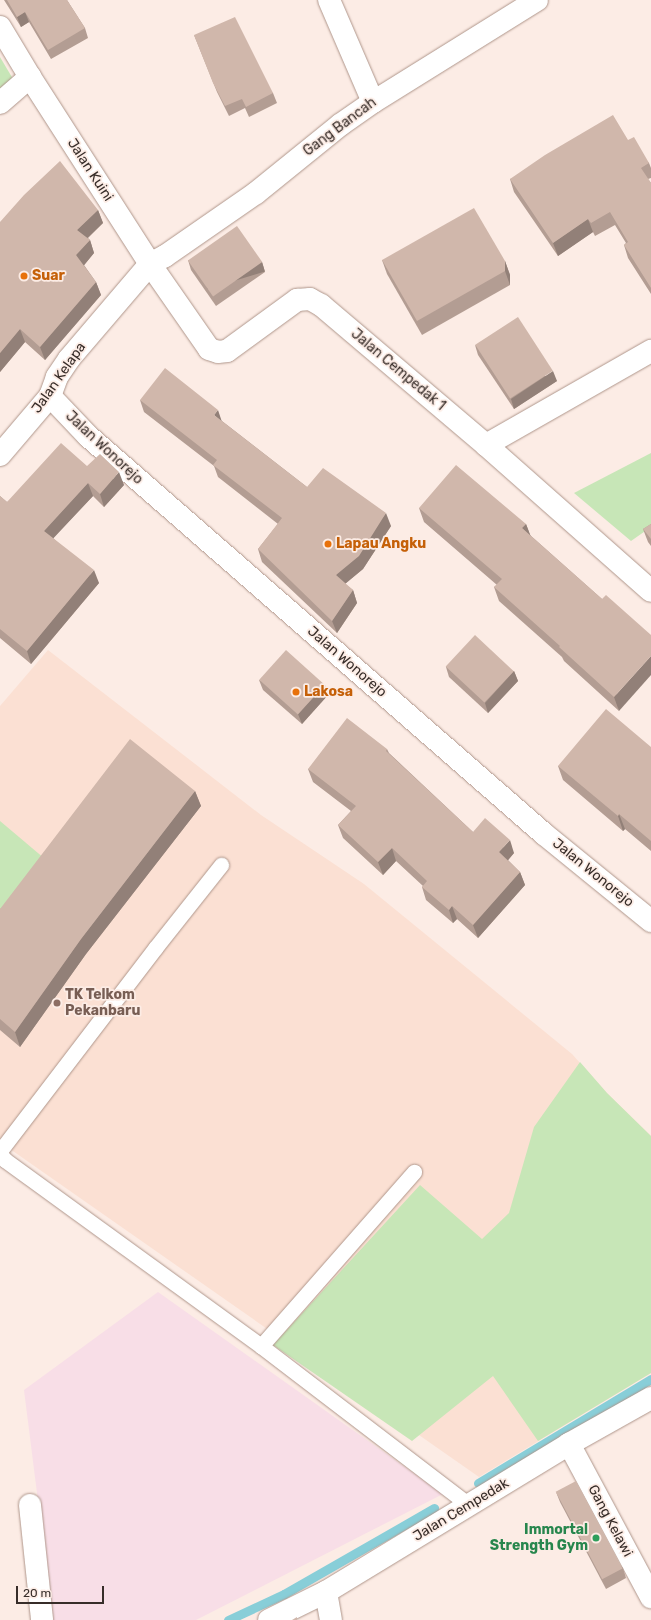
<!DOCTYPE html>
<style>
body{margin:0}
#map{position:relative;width:651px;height:1620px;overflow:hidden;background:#fcece5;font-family:Rubik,sans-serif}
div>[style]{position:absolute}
.built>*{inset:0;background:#fbe0d3}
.industrial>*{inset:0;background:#f8dee7}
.green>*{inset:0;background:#c7e6b7}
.stream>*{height:9px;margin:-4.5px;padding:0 4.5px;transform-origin:4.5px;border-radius:4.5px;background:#88ced8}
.roads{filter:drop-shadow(0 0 1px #af968b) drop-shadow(0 0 1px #af968b)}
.service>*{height:15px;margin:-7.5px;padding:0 7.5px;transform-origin:7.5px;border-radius:7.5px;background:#fff}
.minor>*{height:22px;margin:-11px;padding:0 11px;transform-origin:11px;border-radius:11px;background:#fff}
.tertiary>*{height:22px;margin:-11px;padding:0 11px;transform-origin:11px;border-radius:11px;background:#fff}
.wall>*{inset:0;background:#b39d93}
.shaded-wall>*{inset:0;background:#928078;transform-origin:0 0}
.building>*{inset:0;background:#d0b7ab;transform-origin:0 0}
.dots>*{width:11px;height:11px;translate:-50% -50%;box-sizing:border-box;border:2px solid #fcece5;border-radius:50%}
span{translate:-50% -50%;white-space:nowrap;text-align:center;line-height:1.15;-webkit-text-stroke:3.5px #fcece5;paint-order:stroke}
.street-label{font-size:14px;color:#372d29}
.food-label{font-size:14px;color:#c56008;font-weight:700}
.left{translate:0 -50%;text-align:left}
.education-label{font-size:14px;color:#785e54;font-weight:700}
.leisure-label{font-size:14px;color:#27864d;font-weight:700}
.right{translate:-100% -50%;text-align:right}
.scale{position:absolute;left:16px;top:1586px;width:88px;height:18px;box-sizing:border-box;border:2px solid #372d29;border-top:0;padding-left:5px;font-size:12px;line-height:14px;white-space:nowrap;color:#372d29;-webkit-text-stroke:3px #fcece5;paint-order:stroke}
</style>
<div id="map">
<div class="built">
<i style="clip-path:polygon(48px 650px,261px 815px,364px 884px,572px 1054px,607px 1093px,651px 1136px,651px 1373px,479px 1477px,0 1142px,0 706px)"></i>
</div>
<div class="industrial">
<i style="clip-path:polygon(158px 1292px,443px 1494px,196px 1620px,53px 1620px,24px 1390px)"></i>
</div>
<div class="green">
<i style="clip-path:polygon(0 57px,16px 84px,0 97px)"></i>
<i style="clip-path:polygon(651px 453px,651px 527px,631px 541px,574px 493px)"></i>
<i style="clip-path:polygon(0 821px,51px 864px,0 931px)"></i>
<i style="clip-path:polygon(580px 1062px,607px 1093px,651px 1136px,651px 1373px,538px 1441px,493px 1376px,412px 1441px,273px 1345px,420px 1185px,482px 1239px,509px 1213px,534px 1127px)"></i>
</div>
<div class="stream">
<i style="left:478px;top:1483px;width:202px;rotate:-31deg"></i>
<i style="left:228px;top:1620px;width:62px;rotate:-24.9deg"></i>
<i style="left:284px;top:1594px;width:173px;rotate:-29.8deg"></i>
</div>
<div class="roads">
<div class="service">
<i style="left:0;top:1151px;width:257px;rotate:-52.6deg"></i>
<i style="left:156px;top:947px;width:105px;rotate:-51.6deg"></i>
<i style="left:0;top:1154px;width:8px;rotate:50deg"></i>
<i style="left:5px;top:1160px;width:316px;rotate:36deg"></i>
<i style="left:261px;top:1346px;width:263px;rotate:37.4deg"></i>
<i style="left:261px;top:1346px;width:232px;rotate:-48.7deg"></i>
</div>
<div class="minor">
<i style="left:329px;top:0;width:111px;rotate:66.7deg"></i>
<i style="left:537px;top:0;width:193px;rotate:148.1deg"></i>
<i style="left:373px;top:102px;width:40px;rotate:145.1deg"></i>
<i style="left:340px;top:125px;width:108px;rotate:141deg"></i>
<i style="left:256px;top:193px;width:111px;rotate:145.3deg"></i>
<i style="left:165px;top:256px;width:17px;rotate:152deg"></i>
<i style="left:150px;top:264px;width:103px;rotate:55.2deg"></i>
<i style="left:209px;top:349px;width:9px;rotate:18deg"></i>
<i style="left:218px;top:352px;width:9px;rotate:-6deg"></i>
<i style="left:227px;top:351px;width:87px;rotate:-36.1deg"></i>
<i style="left:297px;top:300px;width:13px;rotate:-4deg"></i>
<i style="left:310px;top:299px;width:13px;rotate:29deg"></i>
<i style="left:321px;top:305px;width:216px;rotate:40.3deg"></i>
<i style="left:486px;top:445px;width:220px;rotate:41.5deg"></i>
<i style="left:0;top:103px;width:40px;rotate:-41deg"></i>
<i style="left:486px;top:445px;width:190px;rotate:-29.7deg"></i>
<i style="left:0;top:455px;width:77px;rotate:-49.7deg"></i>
<i style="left:569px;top:1444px;width:174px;rotate:61.8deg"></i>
<i style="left:30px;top:1505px;width:116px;rotate:84deg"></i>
<i style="left:326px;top:1592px;width:28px;rotate:80deg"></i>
</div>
<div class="tertiary">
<i style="left:0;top:27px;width:58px;rotate:59deg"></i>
<i style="left:30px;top:77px;width:222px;rotate:57.3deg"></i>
<i style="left:150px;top:264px;width:125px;rotate:130.5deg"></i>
<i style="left:69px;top:359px;width:22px;rotate:124deg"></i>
<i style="left:57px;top:377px;width:20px;rotate:110deg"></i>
<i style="left:50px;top:396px;width:55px;rotate:46.5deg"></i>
<i style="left:88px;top:436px;width:605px;rotate:41.11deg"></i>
<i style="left:544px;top:834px;width:138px;rotate:39.1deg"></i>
<i style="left:269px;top:1620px;width:64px;rotate:-26.2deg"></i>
<i style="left:326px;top:1592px;width:285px;rotate:-31.3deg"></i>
<i style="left:569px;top:1444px;width:94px;rotate:-29.3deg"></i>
</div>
</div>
<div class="wall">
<i style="clip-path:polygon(4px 0,67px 0,85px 28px,88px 38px,51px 59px,29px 22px,21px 27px)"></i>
<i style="clip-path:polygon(194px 35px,273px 93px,277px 103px,249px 117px,245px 108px,229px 116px,217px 92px)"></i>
<i style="clip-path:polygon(628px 140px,649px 163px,651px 168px,651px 178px,648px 179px,651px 183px,651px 294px,628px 258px,624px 245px,626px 243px,615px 225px,595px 236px,593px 232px,558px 256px,514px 192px,510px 179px)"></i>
<i style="clip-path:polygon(98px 210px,103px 223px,88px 238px,90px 240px,94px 253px,84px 265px,96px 282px,101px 295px,45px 360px,25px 342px,0 372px,0 222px)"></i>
<i style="clip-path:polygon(188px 260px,262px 262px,265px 272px,216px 306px,191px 270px)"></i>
<i style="clip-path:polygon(382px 260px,505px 261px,510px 275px,510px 285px,422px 335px,387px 274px)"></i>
<i style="clip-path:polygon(475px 345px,557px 381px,514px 409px,478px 355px)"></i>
<i style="clip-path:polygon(140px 400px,222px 421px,307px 487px,391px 526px,363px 569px,345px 584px,353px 590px,357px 603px,337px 633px,262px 562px,258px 549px,278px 524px,218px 477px,214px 466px,144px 412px)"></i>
<i style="clip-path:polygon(87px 466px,124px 485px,104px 507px,93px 496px,53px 538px,99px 583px,31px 664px,0 638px,0 496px,7px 502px)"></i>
<i style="clip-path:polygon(419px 508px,526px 524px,530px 535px,602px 599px,619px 711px,564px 661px,562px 657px,499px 601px,494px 587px,497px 585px,424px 522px)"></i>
<i style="clip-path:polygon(651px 524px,651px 546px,648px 542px,643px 529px)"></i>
<i style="clip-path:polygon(446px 667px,514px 671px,518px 681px,488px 713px,449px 677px)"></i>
<i style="clip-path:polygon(259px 680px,328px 695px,302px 724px,263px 690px)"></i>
<i style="clip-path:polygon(651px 747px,651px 851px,625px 829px,623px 831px,563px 780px,558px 766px)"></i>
<i style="clip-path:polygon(387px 749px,389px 753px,473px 832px,514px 853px,508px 860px,520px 872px,525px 885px,478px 938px,457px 919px,453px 923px,426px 900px,422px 887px,423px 886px,396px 861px,383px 875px,343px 838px,338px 825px,351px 811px,313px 782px,308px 769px)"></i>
<i style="clip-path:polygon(195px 791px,201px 806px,86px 954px,20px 1047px,0 1030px,0 909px)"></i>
<i style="clip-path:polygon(556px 1492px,623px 1568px,626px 1578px,606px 1589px,560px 1502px)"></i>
</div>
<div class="shaded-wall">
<i style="clip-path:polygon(25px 12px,29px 22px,21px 27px,17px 17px)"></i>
<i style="clip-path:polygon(98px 210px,103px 223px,82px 243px,77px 230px)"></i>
<i style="clip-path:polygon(588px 219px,593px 232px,558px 256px,553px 243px)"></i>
<i style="clip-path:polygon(90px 240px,94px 253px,81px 269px,76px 255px)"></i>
<i style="clip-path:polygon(505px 261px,510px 275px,510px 285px,505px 271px)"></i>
<i style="left:262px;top:262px;width:10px;height:60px;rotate:73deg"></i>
<i style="clip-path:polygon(96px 282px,101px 295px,45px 360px,40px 347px)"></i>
<i style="clip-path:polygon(20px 329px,25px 342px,0 372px,0 353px)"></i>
<i style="clip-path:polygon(553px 371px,557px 381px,514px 409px,511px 399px)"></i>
<i style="clip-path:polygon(218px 410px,222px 422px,214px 415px)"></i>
<i style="clip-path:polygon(119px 472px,124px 485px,104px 507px,100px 494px)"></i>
<i style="clip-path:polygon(88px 483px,93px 496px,48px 544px,44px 531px)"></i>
<i style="clip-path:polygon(386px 513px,391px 526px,363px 569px,340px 588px,336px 575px)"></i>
<i style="clip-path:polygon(526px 524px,531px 537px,522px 528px)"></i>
<i style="clip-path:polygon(94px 570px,99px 583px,31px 664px,27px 651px)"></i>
<i style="clip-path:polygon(353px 590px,357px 603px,337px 633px,332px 621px)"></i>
<i style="clip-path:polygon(651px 656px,651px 675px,619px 711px,614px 697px)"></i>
<i style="clip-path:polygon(514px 671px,518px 681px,488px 713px,485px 703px)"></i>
<i style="clip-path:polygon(325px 685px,328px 695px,302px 724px,298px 714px)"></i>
<i style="clip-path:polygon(195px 791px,201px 806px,86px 954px,20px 1047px,15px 1032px,81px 939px)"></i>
<i style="clip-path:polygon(619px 814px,625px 829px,623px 831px,618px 816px)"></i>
<i style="clip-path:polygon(510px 840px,514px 853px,504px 865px,499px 852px)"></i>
<i style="clip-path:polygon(392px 848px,396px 861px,383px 875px,378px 862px)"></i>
<i style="clip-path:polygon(520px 872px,525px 885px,478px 938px,473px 925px)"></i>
<i style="clip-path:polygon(452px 906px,457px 919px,453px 923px,449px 910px)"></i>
</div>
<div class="building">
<i style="clip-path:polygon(7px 0,67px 0,85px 28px,48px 50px,25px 12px,17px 17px)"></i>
<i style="clip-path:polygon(235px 17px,273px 93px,246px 107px,242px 99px,225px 106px,213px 83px,194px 35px)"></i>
<i style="clip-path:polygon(613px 115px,628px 140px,634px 137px,649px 163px,641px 168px,651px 183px,651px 288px,624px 245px,628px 242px,610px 212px,591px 223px,588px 219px,553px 243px,510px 179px,545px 155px)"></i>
<i style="clip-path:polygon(60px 161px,98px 210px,77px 230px,90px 240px,76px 255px,96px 282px,40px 347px,20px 329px,0 353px,0 222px,24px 195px)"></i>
<i style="clip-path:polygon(474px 208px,505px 261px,505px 271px,417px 321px,382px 260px)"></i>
<i style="left:237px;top:226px;width:44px;height:60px;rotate:55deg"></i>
<i style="left:518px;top:317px;width:64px;height:51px;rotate:57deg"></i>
<i style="clip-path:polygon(165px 368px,218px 410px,214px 415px,307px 487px,323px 468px,386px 513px,359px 556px,336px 575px,353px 590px,332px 621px,258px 549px,282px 518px,213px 465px,217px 460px,140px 400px)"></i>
<i style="clip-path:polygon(61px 443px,87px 466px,100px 454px,119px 472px,100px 494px,88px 483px,44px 531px,94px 570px,27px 651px,0 629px,0 496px,7px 502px)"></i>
<i style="clip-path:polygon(456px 465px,526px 524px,522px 528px,602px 599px,606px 595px,651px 635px,651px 656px,614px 697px,559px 647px,560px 646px,494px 587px,502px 579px,419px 508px)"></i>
<i style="clip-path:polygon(651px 524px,651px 539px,643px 529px)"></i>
<i style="left:475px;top:635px;width:53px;height:43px;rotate:43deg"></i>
<i style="left:286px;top:650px;width:52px;height:40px;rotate:42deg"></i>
<i style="clip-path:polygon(606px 709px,651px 747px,651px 841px,619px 814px,618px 816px,558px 766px)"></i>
<i style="clip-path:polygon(347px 718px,387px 749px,386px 751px,473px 832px,485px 818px,510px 840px,499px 852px,520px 872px,473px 925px,452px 906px,449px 910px,422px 887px,427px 881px,392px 848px,378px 862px,338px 825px,356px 806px,308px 769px)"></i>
<i style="clip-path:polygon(130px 739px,195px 791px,81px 939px,15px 1032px,0 1019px,0 909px)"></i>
<i style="left:576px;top:1481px;width:99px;height:23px;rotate:62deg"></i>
<i style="clip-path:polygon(297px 1617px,297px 1620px,292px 1620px)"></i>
</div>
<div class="dots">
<i style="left:24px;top:276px;background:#e8710a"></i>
<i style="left:328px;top:544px;background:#e8710a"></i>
<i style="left:296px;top:692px;background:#e8710a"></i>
<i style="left:57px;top:1003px;background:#8d6e63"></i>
<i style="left:596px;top:1538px;background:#2e9e5b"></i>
</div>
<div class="street-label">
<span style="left:340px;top:127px;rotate:-37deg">Gang Bancah</span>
<span style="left:90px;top:170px;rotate:57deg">Jalan Kuini</span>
<span style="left:398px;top:370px;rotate:40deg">Jalan Cempedak 1</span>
<span style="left:59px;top:378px;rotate:-55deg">Jalan Kelapa</span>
<span style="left:104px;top:448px;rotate:43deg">Jalan Wonorejo</span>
<span style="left:347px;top:662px;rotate:41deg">Jalan Wonorejo</span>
<span style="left:593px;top:873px;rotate:39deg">Jalan Wonorejo</span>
<span style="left:461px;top:1510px;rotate:-31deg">Jalan Cempedak</span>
<span style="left:610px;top:1521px;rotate:62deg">Gang Kelawi</span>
</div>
<div class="food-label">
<span class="left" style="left:32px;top:276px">Suar</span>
<span class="left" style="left:336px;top:544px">Lapau Angku</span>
<span class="left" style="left:304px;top:692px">Lakosa</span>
</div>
<div class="education-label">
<span class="left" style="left:65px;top:1003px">TK Telkom<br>Pekanbaru</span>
</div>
<div class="leisure-label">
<span class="right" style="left:588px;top:1538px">Immortal<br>Strength Gym</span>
</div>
<div class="scale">20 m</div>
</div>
